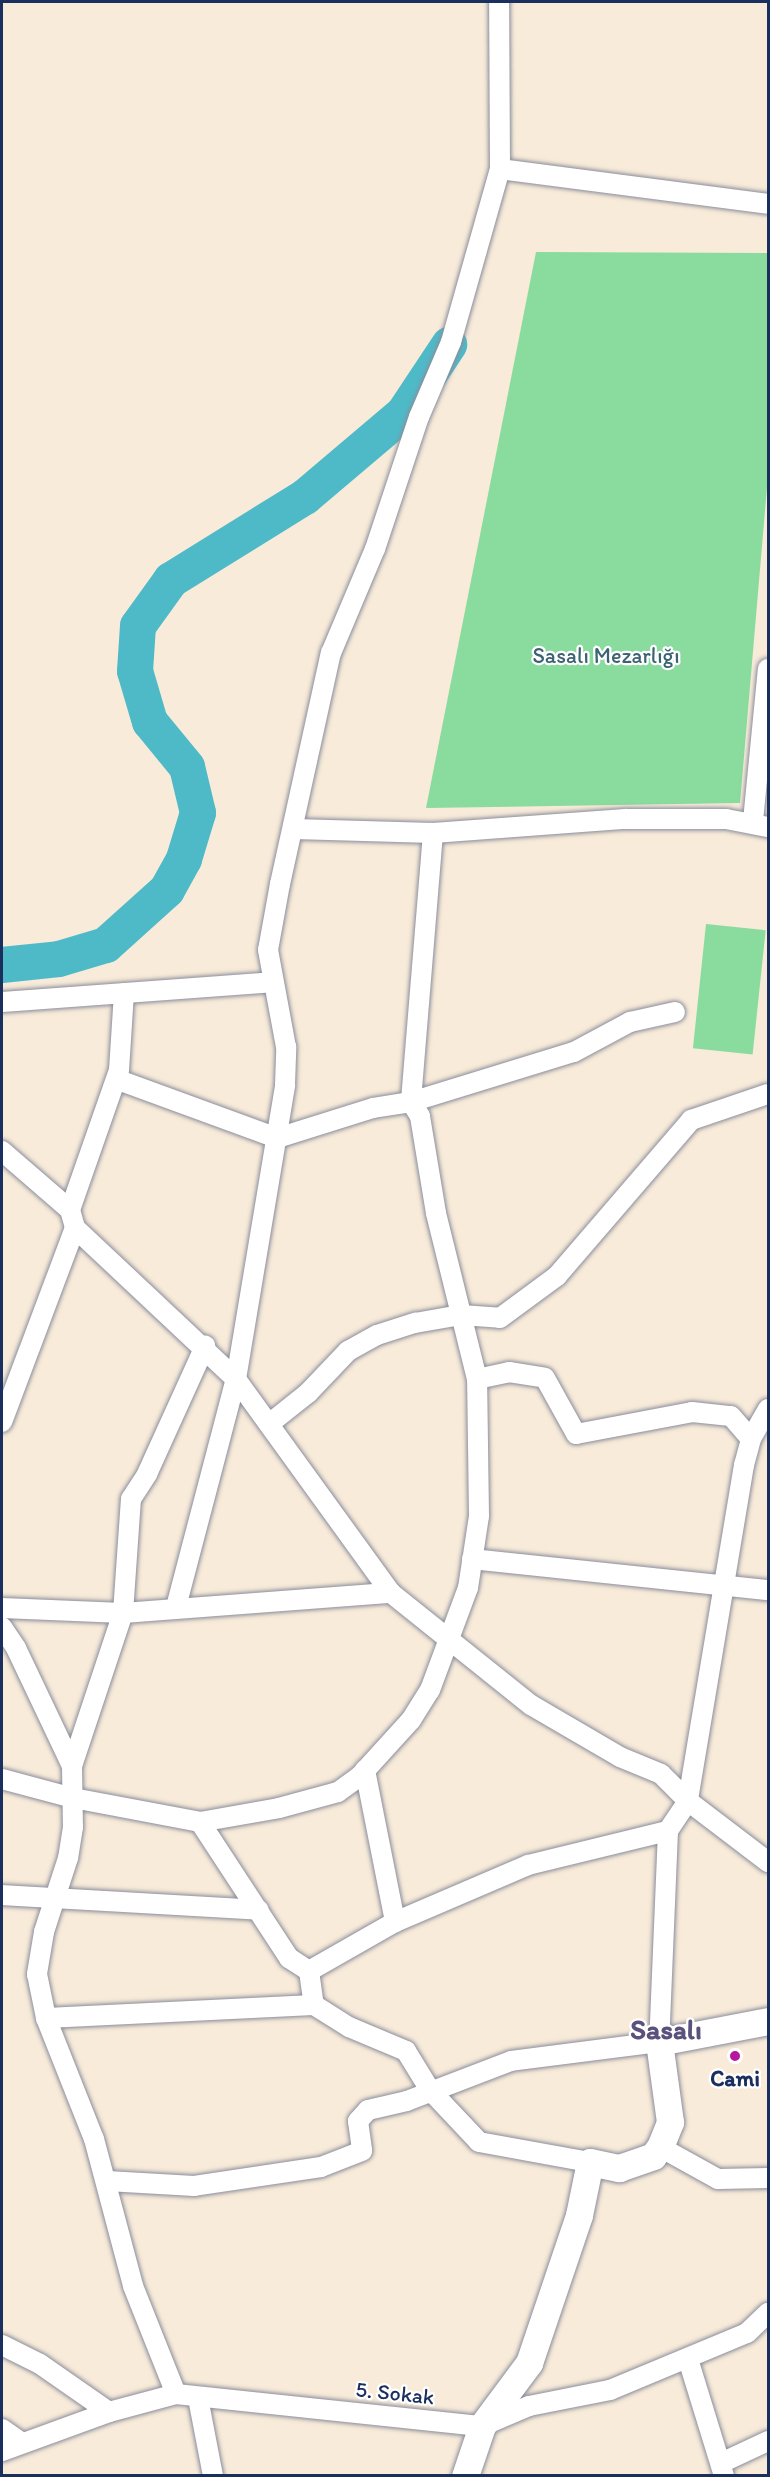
<!DOCTYPE html>
<meta charset="utf-8">
<style>
body{margin:0}
#map{position:relative;width:770px;height:2477px;overflow:hidden;background:#f8ebd9;font-family:Itim,sans-serif}
div>[style]{position:absolute}
.green>*{inset:0;background:#89dc9d;transform-origin:0 0}
.river>*{height:36px;margin:-18px;padding:0 18px;transform-origin:18px;border-radius:18px;background:#4ebac8}
.roads{filter:drop-shadow(0 0 2px #8a8d9c) drop-shadow(0 0 2px #8a8d9c)}
.street>*{height:20px;margin:-10px;padding:0 10px;transform-origin:10px;border-radius:10px;background:#fff}
.secondary>*{height:27px;margin:-13.5px;padding:0 13.5px;transform-origin:13.5px;border-radius:13.5px;background:#fff}
.dots>*{width:16px;height:16px;translate:-50% -50%;box-sizing:border-box;border:3px solid #fff;border-radius:50%}
span{translate:-50% -50%;white-space:nowrap;text-align:center;line-height:1.15;-webkit-text-stroke:4.5px #fff;paint-order:stroke}
.park-label{font-size:22px;color:#3c6371}
.poi-label{font-size:22px;color:#1b2f5e;font-weight:700}
.street-label{font-size:22px;color:#1b2f5e}
.district-label{font-size:28px;color:#5a517c;font-weight:700}
.frame{position:absolute;inset:0;border:3px solid #1b2f5e;pointer-events:none}
</style>
<div id="map">
<div class="green">
<i style="clip-path:polygon(536px 252px,768px 253px,768px 476px,740px 803px,426px 808px)"></i>
<i style="left:706px;top:924px;width:60px;height:125px;rotate:6deg"></i>
</div>
<div class="river">
<i style="left:2px;top:965px;width:57px;rotate:-6deg"></i>
<i style="left:59px;top:959px;width:49px;rotate:-16.6deg"></i>
<i style="left:106px;top:945px;width:82px;rotate:-42deg"></i>
<i style="left:167px;top:890px;width:35px;rotate:-61deg"></i>
<i style="left:184px;top:859px;width:48px;rotate:-73.1deg"></i>
<i style="left:198px;top:813px;width:47px;rotate:-103.4deg"></i>
<i style="left:187px;top:767px;width:58px;rotate:-129.4deg"></i>
<i style="left:150px;top:722px;width:53px;rotate:-106.4deg"></i>
<i style="left:135px;top:671px;width:45px;rotate:-86.2deg"></i>
<i style="left:138px;top:626px;width:57px;rotate:-54.3deg"></i>
<i style="left:171px;top:580px;width:158px;rotate:-31.8deg"></i>
<i style="left:305px;top:497px;width:130px;rotate:-40.3deg"></i>
<i style="left:404px;top:413px;width:82px;rotate:-56.5deg"></i>
</div>
<div class="roads">
<div class="street">
<i style="left:500px;top:169px;width:270px;rotate:7.4deg"></i>
<i style="left:753px;top:821px;width:153px;rotate:-84.4deg"></i>
<i style="left:294px;top:829px;width:139px;rotate:1.6deg"></i>
<i style="left:433px;top:833px;width:193px;rotate:-4.2deg"></i>
<i style="left:625px;top:819px;width:101px"></i>
<i style="left:726px;top:819px;width:43px;rotate:10.8deg"></i>
<i style="left:433px;top:833px;width:270px;rotate:94.7deg"></i>
<i style="left:411px;top:1102px;width:170px;rotate:-17.1deg"></i>
<i style="left:574px;top:1052px;width:64px;rotate:-28.2deg"></i>
<i style="left:630px;top:1022px;width:46px;rotate:-12.5deg"></i>
<i style="left:2px;top:1002px;width:271px;rotate:-4.2deg"></i>
<i style="left:2px;top:1151px;width:90px;rotate:40.9deg"></i>
<i style="left:70px;top:1210px;width:19px;rotate:74deg"></i>
<i style="left:75px;top:1228px;width:221px;rotate:43.2deg"></i>
<i style="left:236px;top:1379px;width:264px;rotate:54.1deg"></i>
<i style="left:391px;top:1593px;width:179px;rotate:38.7deg"></i>
<i style="left:531px;top:1705px;width:103px;rotate:30.3deg"></i>
<i style="left:620px;top:1757px;width:44px;rotate:22.5deg"></i>
<i style="left:661px;top:1774px;width:38px;rotate:45deg"></i>
<i style="left:688px;top:1801px;width:36px;rotate:124deg"></i>
<i style="left:668px;top:1831px;width:211px;rotate:92.4deg"></i>
<i style="left:659px;top:2042px;width:149px;rotate:172.7deg"></i>
<i style="left:511px;top:2061px;width:111px;rotate:159deg"></i>
<i style="left:407px;top:2101px;width:40px;rotate:167deg"></i>
<i style="left:368px;top:2110px;width:15px;rotate:132deg"></i>
<i style="left:358px;top:2121px;width:30px;rotate:82deg"></i>
<i style="left:362px;top:2151px;width:44px;rotate:158.7deg"></i>
<i style="left:321px;top:2167px;width:128px;rotate:171.5deg"></i>
<i style="left:194px;top:2186px;width:87px;rotate:-176.7deg"></i>
<i style="left:70px;top:1210px;width:148px;rotate:-70.7deg"></i>
<i style="left:119px;top:1070px;width:77px;rotate:-86.3deg"></i>
<i style="left:477px;top:1379px;width:33px;rotate:-12deg"></i>
<i style="left:509px;top:1372px;width:36px;rotate:9deg"></i>
<i style="left:545px;top:1378px;width:64px;rotate:61deg"></i>
<i style="left:576px;top:1434px;width:118px;rotate:-10.7deg"></i>
<i style="left:692px;top:1412px;width:39px;rotate:6deg"></i>
<i style="left:731px;top:1416px;width:30px;rotate:49deg"></i>
<i style="left:768px;top:1409px;width:34px;rotate:120deg"></i>
<i style="left:751px;top:1439px;width:27px;rotate:105deg"></i>
<i style="left:744px;top:1465px;width:341px;rotate:99.5deg"></i>
<i style="left:688px;top:1801px;width:101px;rotate:37.3deg"></i>
<i style="left:2px;top:1422px;width:207px;rotate:-69.4deg"></i>
<i style="left:269px;top:1424px;width:50px;rotate:-38.5deg"></i>
<i style="left:308px;top:1393px;width:58px;rotate:-46.4deg"></i>
<i style="left:348px;top:1351px;width:33px;rotate:-29deg"></i>
<i style="left:377px;top:1335px;width:40px;rotate:-18deg"></i>
<i style="left:415px;top:1323px;width:47px;rotate:-9.9deg"></i>
<i style="left:461px;top:1315px;width:39px;rotate:4deg"></i>
<i style="left:500px;top:1318px;width:71px;rotate:-36.4deg"></i>
<i style="left:557px;top:1276px;width:206px;rotate:-49.3deg"></i>
<i style="left:691px;top:1120px;width:81px;rotate:-18.7deg"></i>
<i style="left:472px;top:1559px;width:298px;rotate:6deg"></i>
<i style="left:176px;top:1607px;width:236px;rotate:-75.3deg"></i>
<i style="left:236px;top:1379px;width:298px;rotate:-80.5deg"></i>
<i style="left:285px;top:1085px;width:38px;rotate:-88deg"></i>
<i style="left:286px;top:1047px;width:99px;rotate:-100.5deg"></i>
<i style="left:268px;top:950px;width:67px;rotate:-79.7deg"></i>
<i style="left:280px;top:884px;width:237px;rotate:-77.6deg"></i>
<i style="left:331px;top:653px;width:113px;rotate:-67.1deg"></i>
<i style="left:375px;top:549px;width:139px;rotate:-71.6deg"></i>
<i style="left:419px;top:417px;width:82px;rotate:-66.9deg"></i>
<i style="left:451px;top:342px;width:180px;rotate:-74.2deg"></i>
<i style="left:500px;top:169px;width:167px;rotate:-90.3deg"></i>
<i style="left:2px;top:1608px;width:121px;rotate:2.4deg"></i>
<i style="left:123px;top:1613px;width:269px;rotate:-4.3deg"></i>
<i style="left:2px;top:1627px;width:25px;rotate:56deg"></i>
<i style="left:16px;top:1648px;width:131px;rotate:64.6deg"></i>
<i style="left:72px;top:1766px;width:61px;rotate:89.1deg"></i>
<i style="left:73px;top:1827px;width:31px;rotate:99deg"></i>
<i style="left:68px;top:1858px;width:78px;rotate:108deg"></i>
<i style="left:44px;top:1932px;width:43px;rotate:99.5deg"></i>
<i style="left:37px;top:1974px;width:45px;rotate:78.4deg"></i>
<i style="left:46px;top:2018px;width:130px;rotate:68.4deg"></i>
<i style="left:94px;top:2139px;width:152px;rotate:75.1deg"></i>
<i style="left:133px;top:2286px;width:116px;rotate:68.3deg"></i>
<i style="left:72px;top:1766px;width:161px;rotate:-71.6deg"></i>
<i style="left:123px;top:1613px;width:114px;rotate:-86deg"></i>
<i style="left:131px;top:1499px;width:30px;rotate:-57deg"></i>
<i style="left:147px;top:1474px;width:141px;rotate:-65.6deg"></i>
<i style="left:365px;top:1770px;width:155px;rotate:78.8deg"></i>
<i style="left:2px;top:1779px;width:73px;rotate:15deg"></i>
<i style="left:73px;top:1798px;width:129px;rotate:10.7deg"></i>
<i style="left:200px;top:1822px;width:80px;rotate:-10deg"></i>
<i style="left:279px;top:1808px;width:61px;rotate:-15.2deg"></i>
<i style="left:338px;top:1792px;width:27px;rotate:-36deg"></i>
<i style="left:360px;top:1776px;width:76px;rotate:-47.7deg"></i>
<i style="left:411px;top:1720px;width:36px;rotate:-58deg"></i>
<i style="left:430px;top:1690px;width:109px;rotate:-69.6deg"></i>
<i style="left:468px;top:1588px;width:73px;rotate:-81.3deg"></i>
<i style="left:479px;top:1516px;width:137px;rotate:-90.8deg"></i>
<i style="left:477px;top:1379px;width:171px;rotate:-103.9deg"></i>
<i style="left:436px;top:1213px;width:98px;rotate:-99.4deg"></i>
<i style="left:420px;top:1116px;width:17px;rotate:-123deg"></i>
<i style="left:411px;top:1102px;width:38px;rotate:171deg"></i>
<i style="left:373px;top:1108px;width:101px;rotate:162.6deg"></i>
<i style="left:277px;top:1138px;width:171px;rotate:-159.9deg"></i>
<i style="left:200px;top:1822px;width:163px;rotate:56.8deg"></i>
<i style="left:289px;top:1958px;width:24px;rotate:33deg"></i>
<i style="left:309px;top:1971px;width:34px;rotate:82deg"></i>
<i style="left:314px;top:2005px;width:41px;rotate:32.2deg"></i>
<i style="left:349px;top:2027px;width:62px;rotate:22.8deg"></i>
<i style="left:406px;top:2051px;width:46px;rotate:58.4deg"></i>
<i style="left:430px;top:2090px;width:71px;rotate:46.7deg"></i>
<i style="left:479px;top:2142px;width:107px;rotate:10.3deg"></i>
<i style="left:2px;top:1895px;width:257px;rotate:3.3deg"></i>
<i style="left:309px;top:1971px;width:99px;rotate:-29.7deg"></i>
<i style="left:395px;top:1922px;width:145px;rotate:-23.2deg"></i>
<i style="left:528px;top:1865px;width:144px;rotate:-13.7deg"></i>
<i style="left:46px;top:2018px;width:268px;rotate:-2.8deg"></i>
<i style="left:660px;top:2147px;width:66px;rotate:28.9deg"></i>
<i style="left:718px;top:2179px;width:50px;rotate:-1.1deg"></i>
<i style="left:2px;top:2345px;width:42px;rotate:26.6deg"></i>
<i style="left:40px;top:2364px;width:84px;rotate:34.8deg"></i>
<i style="left:688px;top:2359px;width:122px;rotate:72.9deg"></i>
<i style="left:198px;top:2398px;width:79px;rotate:79.1deg"></i>
<i style="left:2px;top:2429px;width:24px;rotate:35deg"></i>
<i style="left:2px;top:2451px;width:114px;rotate:-20deg"></i>
<i style="left:109px;top:2412px;width:69px;rotate:-15deg"></i>
<i style="left:176px;top:2394px;width:308px;rotate:6deg"></i>
<i style="left:482px;top:2426px;width:51px;rotate:-23.1deg"></i>
<i style="left:529px;top:2406px;width:83px;rotate:-11.2deg"></i>
<i style="left:610px;top:2390px;width:148px;rotate:-22.6deg"></i>
<i style="left:747px;top:2333px;width:29px;rotate:-44deg"></i>
<i style="left:721px;top:2463px;width:52px;rotate:-25.1deg"></i>
</div>
<div class="secondary">
<i style="left:465px;top:2476px;width:53px;rotate:-71.2deg"></i>
<i style="left:482px;top:2426px;width:79px;rotate:-53.3deg"></i>
<i style="left:529px;top:2363px;width:156px;rotate:-71.3deg"></i>
<i style="left:579px;top:2215px;width:54px;rotate:-78.3deg"></i>
<i style="left:590px;top:2162px;width:30px;rotate:12deg"></i>
<i style="left:619px;top:2168px;width:36px;rotate:-19deg"></i>
<i style="left:653px;top:2156px;width:11px;rotate:-52deg"></i>
<i style="left:660px;top:2147px;width:27px;rotate:-68deg"></i>
<i style="left:670px;top:2122px;width:81px;rotate:-97.8deg"></i>
<i style="left:659px;top:2042px;width:111px;rotate:-10.9deg"></i>
</div>
</div>
<div class="dots">
<i style="left:735px;top:2056px;background:#b5179e"></i>
</div>
<div class="park-label">
<span style="left:606px;top:656px">Sasalı Mezarlığı</span>
</div>
<div class="poi-label">
<span style="left:735px;top:2079px">Cami</span>
</div>
<div class="street-label">
<span style="left:395px;top:2393px;rotate:6deg">5. Sokak</span>
</div>
<div class="district-label">
<span style="left:666px;top:2029px">Sasalı</span>
</div>
<div class="frame"></div>
</div>
